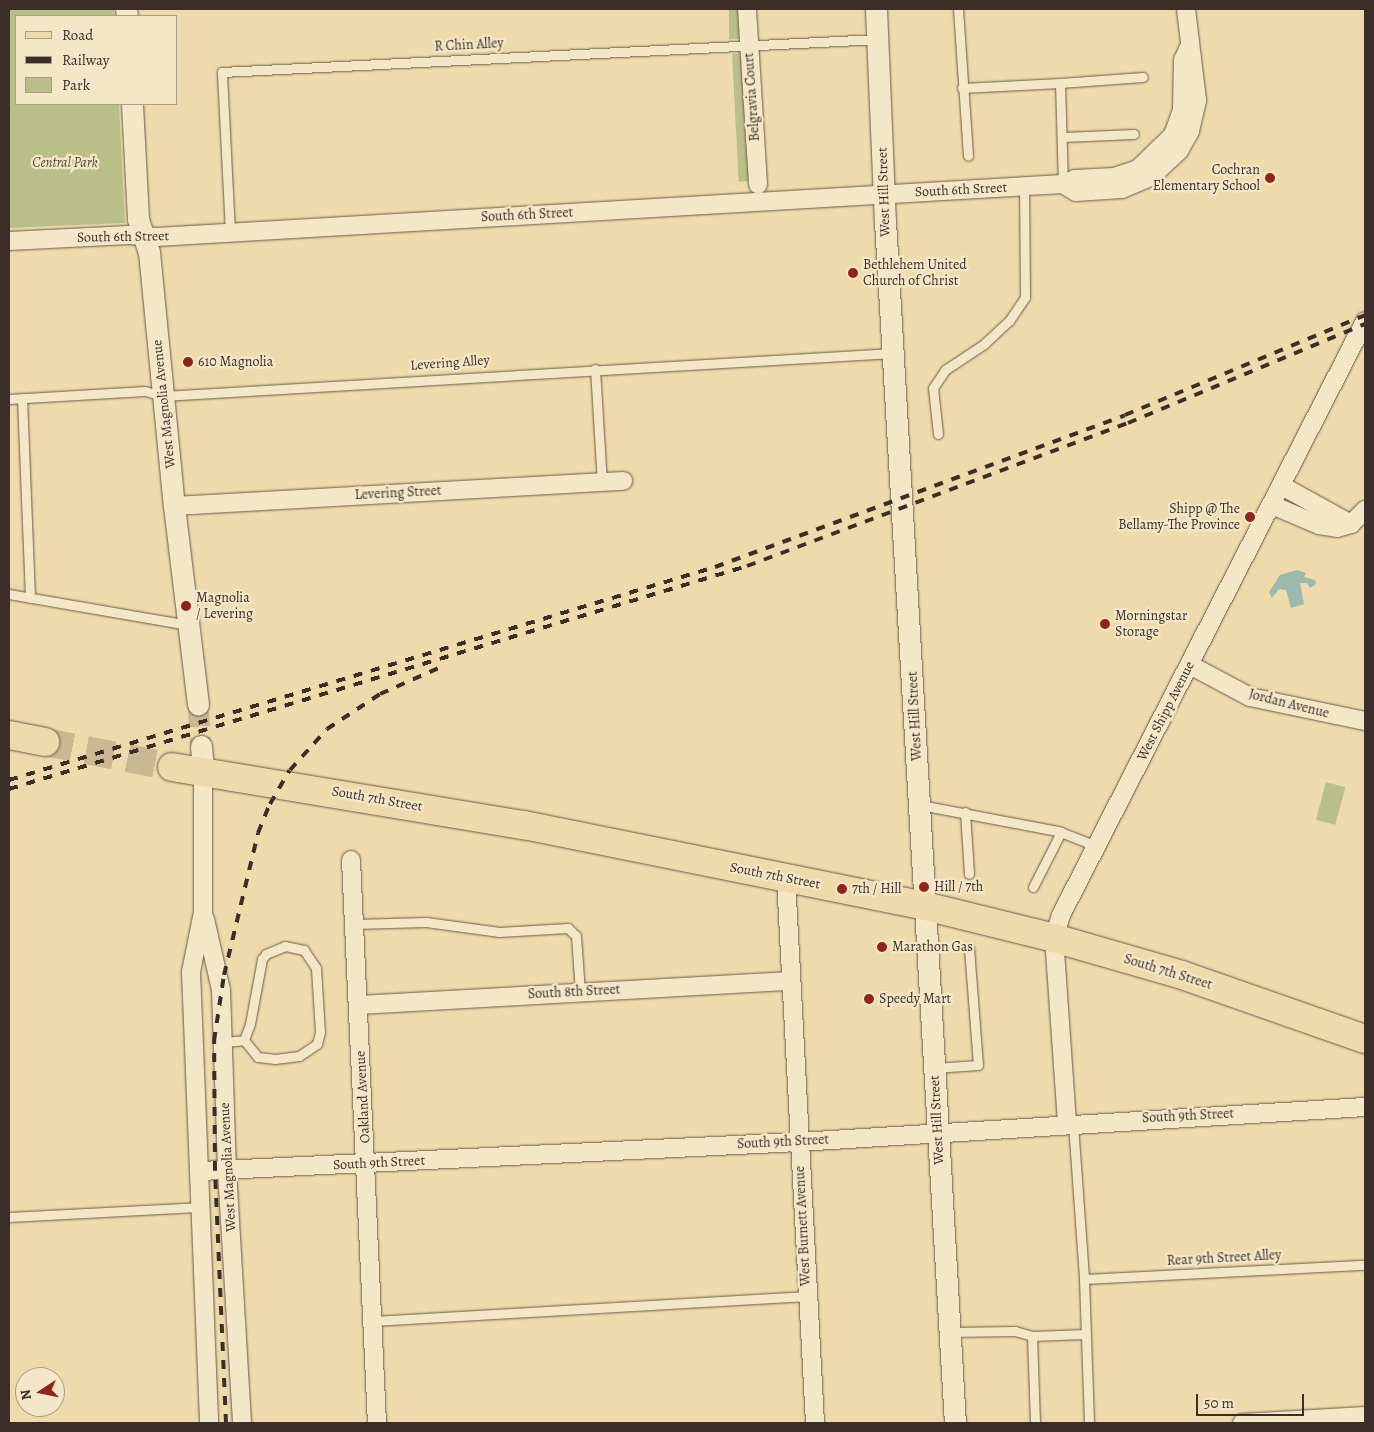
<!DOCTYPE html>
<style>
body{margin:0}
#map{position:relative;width:1374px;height:1432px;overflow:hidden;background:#eedaab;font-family:Alegreya,serif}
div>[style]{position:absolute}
.green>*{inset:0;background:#b9bf88;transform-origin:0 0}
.water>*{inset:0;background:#9abaae}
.tertiary-tunnel>*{height:21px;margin-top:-10.5px;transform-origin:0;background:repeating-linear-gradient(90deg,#cab891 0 21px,transparent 0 32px)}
.primary-tunnel>*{height:28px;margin-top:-14px;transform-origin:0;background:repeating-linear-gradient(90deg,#cab891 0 28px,transparent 0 42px)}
.roads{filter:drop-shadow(0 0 1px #68594a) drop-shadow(0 0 1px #68594a)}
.service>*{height:9px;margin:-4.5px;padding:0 4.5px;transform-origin:4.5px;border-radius:4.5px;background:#f4e7c8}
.minor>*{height:18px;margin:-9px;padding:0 9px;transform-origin:9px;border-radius:9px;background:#f4e7c8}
.tertiary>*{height:21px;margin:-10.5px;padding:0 10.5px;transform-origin:10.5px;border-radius:10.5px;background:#f4e7c8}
.primary>*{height:28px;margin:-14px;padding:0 14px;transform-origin:14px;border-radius:14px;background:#eedaab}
.rail>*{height:4px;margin-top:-2px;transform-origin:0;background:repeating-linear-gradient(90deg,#3b2e29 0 9px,transparent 0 18px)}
.dots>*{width:14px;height:14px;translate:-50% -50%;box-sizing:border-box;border:2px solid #f4e7c8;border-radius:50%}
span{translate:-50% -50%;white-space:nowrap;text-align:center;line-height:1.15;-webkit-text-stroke:4.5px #f4e7c8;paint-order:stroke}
.street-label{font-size:14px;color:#3b2e29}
.park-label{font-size:14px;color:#544b3c;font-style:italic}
.poi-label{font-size:14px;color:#3b2e29}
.right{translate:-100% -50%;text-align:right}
.left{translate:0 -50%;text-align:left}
.frame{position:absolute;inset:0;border:10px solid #3b2e29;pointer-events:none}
.legend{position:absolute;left:15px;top:15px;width:162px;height:90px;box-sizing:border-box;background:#f4e7c8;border:1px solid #aa9d88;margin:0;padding:6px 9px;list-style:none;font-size:15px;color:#3b2e29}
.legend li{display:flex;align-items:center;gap:10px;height:25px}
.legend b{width:25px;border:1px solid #aa9d88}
.north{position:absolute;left:15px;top:1367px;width:50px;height:50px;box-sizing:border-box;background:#f4e7c8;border:1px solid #aa9d88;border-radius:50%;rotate:259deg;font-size:14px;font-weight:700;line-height:20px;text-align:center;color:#3b2e29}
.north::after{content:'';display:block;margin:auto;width:18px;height:22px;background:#8f2418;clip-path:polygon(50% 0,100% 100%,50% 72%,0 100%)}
.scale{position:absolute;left:1196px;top:1394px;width:108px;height:22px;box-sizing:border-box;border:2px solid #3b2e29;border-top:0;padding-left:6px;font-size:15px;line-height:18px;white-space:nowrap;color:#3b2e29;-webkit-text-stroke:4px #f4e7c8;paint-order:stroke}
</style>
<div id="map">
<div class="green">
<i style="clip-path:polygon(9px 9px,114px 9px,114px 16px,16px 16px,16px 104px,119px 104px,125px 223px,9px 228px)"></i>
<i style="left:729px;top:9px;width:16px;height:30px"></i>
<i style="left:748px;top:53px;width:128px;height:16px;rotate:87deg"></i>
<i style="left:1326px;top:782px;width:20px;height:39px;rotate:15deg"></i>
</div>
<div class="water">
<i style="clip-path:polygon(1297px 570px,1306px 573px,1304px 577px,1315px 580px,1316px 584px,1310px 588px,1307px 583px,1300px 583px,1304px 604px,1291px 608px,1286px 590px,1279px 589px,1272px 598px,1269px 592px,1280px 575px)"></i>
</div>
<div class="tertiary-tunnel">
<i style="left:198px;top:705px;width:41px;rotate:85.8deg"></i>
</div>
<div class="primary-tunnel">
<i style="left:45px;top:742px;width:129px;rotate:11.1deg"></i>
</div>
<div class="roads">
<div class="service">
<i style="left:958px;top:9px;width:147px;rotate:86.1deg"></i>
<i style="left:1060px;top:83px;width:83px;rotate:-4.1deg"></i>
<i style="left:962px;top:88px;width:98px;rotate:-2.9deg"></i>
<i style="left:1060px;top:83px;width:101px;rotate:88.3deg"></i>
<i style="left:1063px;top:137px;width:71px;rotate:-2.4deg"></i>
<i style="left:230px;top:232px;width:160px;rotate:-92.9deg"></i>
<i style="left:222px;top:72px;width:657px;rotate:-2.88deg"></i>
<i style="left:595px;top:369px;width:113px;rotate:86.5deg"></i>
<i style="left:22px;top:398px;width:200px;rotate:87.7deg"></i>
<i style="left:9px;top:399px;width:136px;rotate:-3.4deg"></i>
<i style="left:145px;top:391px;width:19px;rotate:16deg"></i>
<i style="left:163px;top:396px;width:732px;rotate:-3.37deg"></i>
<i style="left:938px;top:434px;width:46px;rotate:-96.2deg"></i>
<i style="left:933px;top:388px;width:22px;rotate:-56deg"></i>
<i style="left:945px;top:370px;width:47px;rotate:-33.7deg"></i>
<i style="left:984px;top:344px;width:34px;rotate:-43deg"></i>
<i style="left:1009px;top:321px;width:29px;rotate:-56deg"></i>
<i style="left:1025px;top:297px;width:110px;rotate:-90.5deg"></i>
<i style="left:9px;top:594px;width:182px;rotate:9.8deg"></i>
<i style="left:920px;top:805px;width:140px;rotate:10.7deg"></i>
<i style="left:1058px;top:831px;width:41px;rotate:21.5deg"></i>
<i style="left:965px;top:812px;width:62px;rotate:86.3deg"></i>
<i style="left:1033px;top:887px;width:62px;rotate:-63deg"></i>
<i style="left:354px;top:924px;width:72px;rotate:-1.6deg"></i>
<i style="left:426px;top:922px;width:74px;rotate:7.8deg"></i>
<i style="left:499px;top:932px;width:69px;rotate:-3.3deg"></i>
<i style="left:568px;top:928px;width:11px;rotate:45deg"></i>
<i style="left:576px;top:936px;width:56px;rotate:85.9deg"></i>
<i style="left:223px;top:1042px;width:21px;rotate:-5deg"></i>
<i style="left:244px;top:1040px;width:22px;rotate:51deg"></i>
<i style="left:258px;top:1057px;width:17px;rotate:7deg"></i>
<i style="left:275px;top:1059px;width:24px;rotate:-7deg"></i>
<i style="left:299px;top:1056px;width:22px;rotate:-34deg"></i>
<i style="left:317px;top:1044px;width:12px;rotate:-76deg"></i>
<i style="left:320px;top:1032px;width:64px;rotate:-93.6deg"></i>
<i style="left:316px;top:968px;width:22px;rotate:-124deg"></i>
<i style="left:304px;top:950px;width:19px;rotate:-168deg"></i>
<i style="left:285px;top:946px;width:21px;rotate:157deg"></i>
<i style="left:266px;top:954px;width:6px;rotate:129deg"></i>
<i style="left:262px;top:959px;width:66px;rotate:100.5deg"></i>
<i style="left:250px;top:1024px;width:17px;rotate:111deg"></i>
<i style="left:934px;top:1068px;width:44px;rotate:-3.9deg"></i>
<i style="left:978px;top:1065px;width:117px;rotate:-94.4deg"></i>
<i style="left:1073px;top:1124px;width:155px;rotate:85.9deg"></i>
<i style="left:1084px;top:1279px;width:144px;rotate:88deg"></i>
<i style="left:9px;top:1217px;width:189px;rotate:-3deg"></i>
<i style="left:1084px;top:1279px;width:281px;rotate:-2.9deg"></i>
<i style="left:373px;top:1321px;width:435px;rotate:-3.3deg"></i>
<i style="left:951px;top:1332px;width:64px;rotate:-0.9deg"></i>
<i style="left:1015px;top:1331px;width:18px;rotate:16deg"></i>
<i style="left:1032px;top:1336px;width:53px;rotate:-2.2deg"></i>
<i style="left:1032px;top:1336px;width:87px;rotate:88deg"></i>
</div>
<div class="minor">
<i style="left:747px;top:9px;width:176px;rotate:86.4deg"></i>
<i style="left:1063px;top:184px;width:15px;rotate:32deg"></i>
<i style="left:1076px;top:192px;width:46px;rotate:-3.7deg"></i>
<i style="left:1122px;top:189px;width:33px;rotate:-23deg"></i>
<i style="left:1152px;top:176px;width:37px;rotate:-43deg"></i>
<i style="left:1179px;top:151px;width:23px;rotate:-61deg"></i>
<i style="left:1190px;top:131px;width:32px;rotate:-77deg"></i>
<i style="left:1197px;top:100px;width:92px;rotate:-96.9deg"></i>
<i style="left:9px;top:241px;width:120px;rotate:-2.9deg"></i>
<i style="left:129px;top:235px;width:28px;rotate:4deg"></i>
<i style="left:157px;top:237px;width:822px;rotate:-3.35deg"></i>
<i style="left:978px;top:189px;width:85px;rotate:-3.4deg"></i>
<i style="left:1063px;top:184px;width:13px;rotate:-23deg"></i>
<i style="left:1075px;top:179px;width:39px;rotate:-3deg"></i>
<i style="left:1114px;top:177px;width:25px;rotate:-18deg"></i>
<i style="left:1138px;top:169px;width:49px;rotate:-44.2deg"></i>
<i style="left:1173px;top:135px;width:27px;rotate:-70deg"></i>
<i style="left:1182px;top:110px;width:50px;rotate:-88.9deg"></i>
<i style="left:1183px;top:60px;width:14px;rotate:-65deg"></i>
<i style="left:1282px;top:486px;width:79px;rotate:28.8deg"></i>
<i style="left:1272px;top:505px;width:51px;rotate:23.1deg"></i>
<i style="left:1319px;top:525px;width:18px;rotate:9deg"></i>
<i style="left:1337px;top:528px;width:15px;rotate:-16deg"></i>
<i style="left:1351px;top:524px;width:20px;rotate:-45deg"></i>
<i style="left:174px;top:506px;width:450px;rotate:-3.2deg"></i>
<i style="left:1190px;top:665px;width:68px;rotate:28.1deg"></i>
<i style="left:1250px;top:697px;width:117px;rotate:11.8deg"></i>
<i style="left:203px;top:771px;width:141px;rotate:90deg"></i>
<i style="left:203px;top:912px;width:61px;rotate:101.3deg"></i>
<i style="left:191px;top:972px;width:451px;rotate:87.7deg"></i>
<i style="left:351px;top:860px;width:564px;rotate:87.36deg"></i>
<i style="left:786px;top:879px;width:545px;rotate:86.95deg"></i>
<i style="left:205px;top:919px;width:73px;rotate:77.3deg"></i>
<i style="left:221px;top:990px;width:180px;rotate:88.1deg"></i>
<i style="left:227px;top:1170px;width:253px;rotate:86.6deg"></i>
<i style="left:359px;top:1005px;width:432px;rotate:-3.2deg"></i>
<i style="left:1067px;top:1123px;width:185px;rotate:-94deg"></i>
<i style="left:1054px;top:938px;width:24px;rotate:-73deg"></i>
<i style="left:1061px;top:915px;width:667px;rotate:-62.9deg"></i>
<i style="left:201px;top:1171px;width:599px;rotate:-2.78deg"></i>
<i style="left:799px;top:1142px;width:567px;rotate:-3.54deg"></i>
<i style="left:1242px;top:1423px;width:123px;rotate:-3.3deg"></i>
</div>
<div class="tertiary">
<i style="left:126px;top:9px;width:7px;rotate:82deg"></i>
<i style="left:876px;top:9px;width:212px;rotate:87.6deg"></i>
<i style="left:885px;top:221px;width:1204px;rotate:86.67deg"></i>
<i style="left:132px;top:104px;width:115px;rotate:87deg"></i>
<i style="left:138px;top:219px;width:35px;rotate:72deg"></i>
<i style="left:149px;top:252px;width:255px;rotate:84.4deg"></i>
<i style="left:174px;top:506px;width:200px;rotate:83.1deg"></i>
<i style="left:201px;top:746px;width:25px;rotate:85deg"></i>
</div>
<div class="primary">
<i style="left:9px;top:735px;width:37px;rotate:11deg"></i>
<i style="left:172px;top:767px;width:357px;rotate:9.4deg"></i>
<i style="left:524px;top:825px;width:409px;rotate:11.4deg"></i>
<i style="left:925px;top:906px;width:133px;rotate:13.9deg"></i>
<i style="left:1054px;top:938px;width:133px;rotate:16.1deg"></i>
<i style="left:1182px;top:975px;width:194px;rotate:19.3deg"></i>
</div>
</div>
<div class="rail">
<i style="left:9px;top:780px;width:737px;rotate:-16.79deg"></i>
<i style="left:715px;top:567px;width:437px;rotate:-20.3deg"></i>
<i style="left:1125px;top:415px;width:260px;rotate:-22.6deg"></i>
<i style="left:9px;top:789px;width:771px;rotate:-16.81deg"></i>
<i style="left:747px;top:566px;width:407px;rotate:-20.6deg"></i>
<i style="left:1128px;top:423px;width:257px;rotate:-22.7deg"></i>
<i style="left:226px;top:1423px;width:253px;rotate:-92.5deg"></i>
<i style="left:215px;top:1170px;width:129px;rotate:-90.4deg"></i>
<i style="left:214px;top:1041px;width:67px;rotate:-81.4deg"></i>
<i style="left:224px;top:975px;width:146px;rotate:-76.5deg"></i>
<i style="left:258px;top:833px;width:31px;rotate:-68deg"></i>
<i style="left:270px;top:804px;width:39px;rotate:-60deg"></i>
<i style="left:290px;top:770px;width:55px;rotate:-47.9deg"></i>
<i style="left:327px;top:729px;width:64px;rotate:-33.4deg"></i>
<i style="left:380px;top:694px;width:67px;rotate:-23.9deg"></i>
</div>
<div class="dots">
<i style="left:1270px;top:178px;background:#8f2418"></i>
<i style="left:853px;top:273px;background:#8f2418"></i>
<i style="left:188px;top:362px;background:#8f2418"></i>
<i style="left:1250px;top:517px;background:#8f2418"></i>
<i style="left:186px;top:606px;background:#8f2418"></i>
<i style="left:1105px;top:624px;background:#8f2418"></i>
<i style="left:924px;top:887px;background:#8f2418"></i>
<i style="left:842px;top:889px;background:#8f2418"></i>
<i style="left:882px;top:947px;background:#8f2418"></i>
<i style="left:869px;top:999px;background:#8f2418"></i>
</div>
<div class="street-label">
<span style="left:469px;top:45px;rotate:-3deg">R Chin Alley</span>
<span style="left:752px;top:97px;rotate:-94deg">Belgravia Court</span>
<span style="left:961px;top:190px;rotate:-3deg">South 6th Street</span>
<span style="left:884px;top:192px;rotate:-92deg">West Hill Street</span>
<span style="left:527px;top:215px;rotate:-3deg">South 6th Street</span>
<span style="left:123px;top:237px;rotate:-1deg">South 6th Street</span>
<span style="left:450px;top:363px;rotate:-4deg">Levering Alley</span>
<span style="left:164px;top:404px;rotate:-96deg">West Magnolia Avenue</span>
<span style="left:398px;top:493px;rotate:-3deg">Levering Street</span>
<span style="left:1289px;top:704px;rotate:14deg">Jordan Avenue</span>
<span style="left:1166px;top:711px;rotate:-63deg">West Shipp Avenue</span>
<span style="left:915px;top:716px;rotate:-93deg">West Hill Street</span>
<span style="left:377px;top:799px;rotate:10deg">South 7th Street</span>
<span style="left:775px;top:876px;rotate:11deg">South 7th Street</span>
<span style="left:1168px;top:972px;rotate:17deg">South 7th Street</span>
<span style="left:574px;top:992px;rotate:-3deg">South 8th Street</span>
<span style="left:363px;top:1097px;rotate:-93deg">Oakland Avenue</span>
<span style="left:1188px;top:1116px;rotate:-3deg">South 9th Street</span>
<span style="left:937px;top:1120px;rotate:-93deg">West Hill Street</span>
<span style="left:783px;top:1142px;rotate:-3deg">South 9th Street</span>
<span style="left:379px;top:1163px;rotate:-3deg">South 9th Street</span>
<span style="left:228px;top:1167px;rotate:-93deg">West Magnolia Avenue</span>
<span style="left:803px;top:1226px;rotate:-93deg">West Burnett Avenue</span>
<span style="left:1224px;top:1258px;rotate:-3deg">Rear 9th Street Alley</span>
</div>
<div class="park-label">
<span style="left:65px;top:163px">Central Park</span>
</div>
<div class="poi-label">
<span class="right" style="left:1260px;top:178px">Cochran<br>Elementary School</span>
<span class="left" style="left:863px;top:273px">Bethlehem United<br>Church of Christ</span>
<span class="left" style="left:198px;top:362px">610 Magnolia</span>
<span class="right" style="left:1240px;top:517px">Shipp @ The<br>Bellamy-The Province</span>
<span class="left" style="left:196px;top:606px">Magnolia<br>/ Levering</span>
<span class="left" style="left:1115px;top:624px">Morningstar<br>Storage</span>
<span class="left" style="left:934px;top:887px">Hill / 7th</span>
<span class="left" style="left:852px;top:889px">7th / Hill</span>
<span class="left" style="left:892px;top:947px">Marathon Gas</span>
<span class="left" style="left:879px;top:999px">Speedy Mart</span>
</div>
<div class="frame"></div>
<ul class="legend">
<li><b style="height:6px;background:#eedaab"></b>Road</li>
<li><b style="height:6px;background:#3b2e29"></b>Railway</li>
<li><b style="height:14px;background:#b9bf88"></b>Park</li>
</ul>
<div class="north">N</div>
<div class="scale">50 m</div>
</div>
